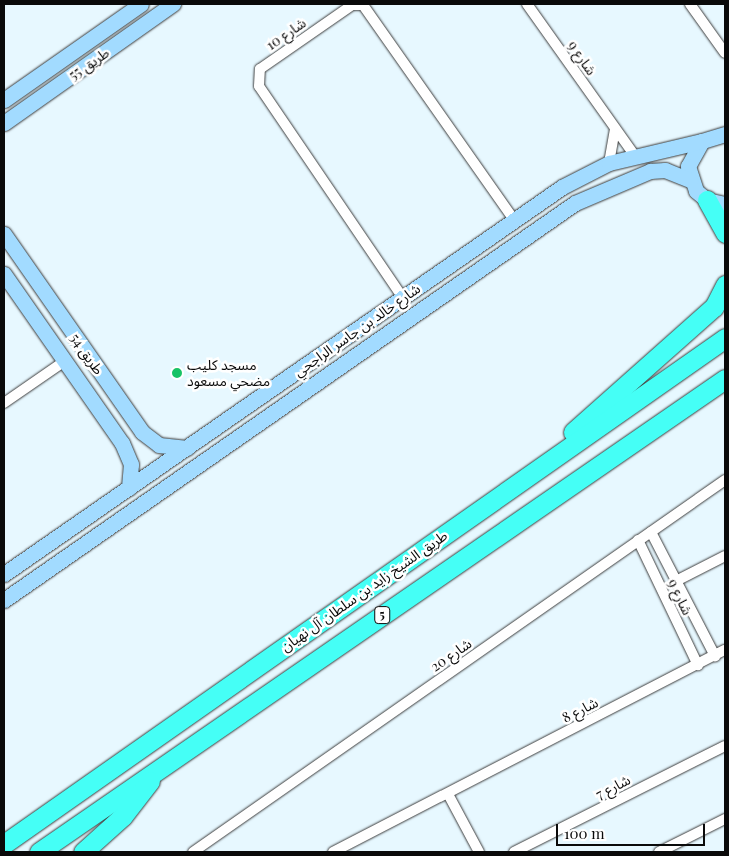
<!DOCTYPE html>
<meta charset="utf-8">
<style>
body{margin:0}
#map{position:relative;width:729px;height:856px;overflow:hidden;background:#e7f8ff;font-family:"Playfair Display","Noto Sans Arabic",serif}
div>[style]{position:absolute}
.roads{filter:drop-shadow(0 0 1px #3d3d3d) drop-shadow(0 0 1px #3d3d3d)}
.street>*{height:10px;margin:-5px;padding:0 5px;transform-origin:5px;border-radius:5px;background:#fff}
.secondary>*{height:15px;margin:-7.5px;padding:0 7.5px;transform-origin:7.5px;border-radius:7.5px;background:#a2dbff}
.highway>*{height:19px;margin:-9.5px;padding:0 9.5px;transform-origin:9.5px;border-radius:9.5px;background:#45fff6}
.dots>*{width:14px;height:14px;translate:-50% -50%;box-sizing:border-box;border:2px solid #fff;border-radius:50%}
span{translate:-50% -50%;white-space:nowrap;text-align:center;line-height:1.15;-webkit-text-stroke:5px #fff;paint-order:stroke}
.shield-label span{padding:1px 4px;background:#fff;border:1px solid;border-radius:4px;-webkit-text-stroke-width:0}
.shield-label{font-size:12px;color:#0a0a0a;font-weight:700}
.street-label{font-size:14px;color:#0a0a0a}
.poi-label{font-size:14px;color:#0a0a0a}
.left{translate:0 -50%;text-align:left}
.frame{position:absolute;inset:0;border:5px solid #0a0a0a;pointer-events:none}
.scale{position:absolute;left:556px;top:824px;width:149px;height:22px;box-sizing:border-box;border:2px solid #0a0a0a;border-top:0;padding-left:6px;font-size:15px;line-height:18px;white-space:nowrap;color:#0a0a0a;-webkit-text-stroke:4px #fff;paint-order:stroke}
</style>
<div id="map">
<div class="roads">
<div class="street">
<i style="left:527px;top:4px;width:186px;rotate:54.6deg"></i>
<i style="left:690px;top:4px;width:60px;rotate:54.5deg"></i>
<i style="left:609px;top:163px;width:35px;rotate:-80deg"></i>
<i style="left:403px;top:298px;width:256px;rotate:-124.2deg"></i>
<i style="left:259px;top:86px;width:17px;rotate:-87deg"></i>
<i style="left:260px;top:69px;width:112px;rotate:-34.8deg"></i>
<i style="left:352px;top:5px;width:11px"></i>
<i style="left:363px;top:5px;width:263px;rotate:54.9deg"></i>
<i style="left:4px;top:403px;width:75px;rotate:-34.7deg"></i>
<i style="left:651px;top:532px;width:140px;rotate:62.7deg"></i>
<i style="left:638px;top:540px;width:139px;rotate:64.4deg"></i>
<i style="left:676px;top:581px;width:55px;rotate:-27deg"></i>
<i style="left:448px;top:794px;width:66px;rotate:61.9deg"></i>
<i style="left:193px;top:852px;width:649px;rotate:-34.96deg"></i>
<i style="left:333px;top:852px;width:441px;rotate:-27.3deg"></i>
<i style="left:514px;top:852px;width:236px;rotate:-26.7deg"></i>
<i style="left:659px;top:852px;width:74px;rotate:-26.6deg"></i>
</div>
<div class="secondary">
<i style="left:4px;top:100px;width:167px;rotate:-35deg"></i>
<i style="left:4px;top:123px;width:207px;rotate:-35.2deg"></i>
<i style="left:725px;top:134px;width:24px;rotate:163deg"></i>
<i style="left:702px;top:141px;width:29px;rotate:119deg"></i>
<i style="left:688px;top:166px;width:26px;rotate:72deg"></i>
<i style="left:696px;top:191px;width:14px;rotate:39deg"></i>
<i style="left:707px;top:200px;width:18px;rotate:13deg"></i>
<i style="left:4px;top:234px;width:241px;rotate:55.1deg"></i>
<i style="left:142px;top:432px;width:21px;rotate:37deg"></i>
<i style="left:159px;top:445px;width:28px;rotate:6deg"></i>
<i style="left:4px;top:274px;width:206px;rotate:55.1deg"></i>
<i style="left:122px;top:443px;width:23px;rotate:67deg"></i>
<i style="left:131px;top:464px;width:24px;rotate:95deg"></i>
<i style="left:4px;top:574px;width:679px;rotate:-34.74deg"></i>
<i style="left:562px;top:187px;width:53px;rotate:-27.1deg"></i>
<i style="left:609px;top:163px;width:96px;rotate:-13.3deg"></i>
<i style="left:4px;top:600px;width:695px;rotate:-34.81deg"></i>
<i style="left:575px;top:203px;width:82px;rotate:-23.1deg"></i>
<i style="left:650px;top:171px;width:15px;rotate:-4deg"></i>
<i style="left:665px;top:170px;width:27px;rotate:22deg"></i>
</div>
<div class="highway">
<i style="left:707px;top:200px;width:38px;rotate:61deg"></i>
<i style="left:573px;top:432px;width:188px;rotate:-41.6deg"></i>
<i style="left:714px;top:307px;width:25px;rotate:-63deg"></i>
<i style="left:4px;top:844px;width:881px;rotate:-35.06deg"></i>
<i style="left:39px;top:852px;width:833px;rotate:-34.59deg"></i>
<i style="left:83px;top:852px;width:54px;rotate:-42deg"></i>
<i style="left:123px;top:816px;width:44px;rotate:-52.4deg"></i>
</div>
</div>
<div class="dots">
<i style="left:177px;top:373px;background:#19c365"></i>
</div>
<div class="shield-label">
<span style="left:382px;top:615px">5</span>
</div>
<div class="street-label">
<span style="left:286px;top:34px;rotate:-35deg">شارع 10</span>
<span style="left:582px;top:58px;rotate:55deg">شارع 9</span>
<span style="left:89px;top:64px;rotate:-35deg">طريق 55</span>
<span style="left:357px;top:330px;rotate:-35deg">شارع خالد بن جاسر الراجحي</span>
<span style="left:87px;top:354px;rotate:55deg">طريق 54</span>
<span style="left:364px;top:591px;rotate:-35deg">طريق الشيخ زايد بن سلطان آل نهيان</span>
<span style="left:680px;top:597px;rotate:64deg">شارع 9</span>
<span style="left:451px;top:655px;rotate:-35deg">شارع 20</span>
<span style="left:580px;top:710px;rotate:-27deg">شارع 8</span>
<span style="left:613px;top:787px;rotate:-27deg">شارع 7</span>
</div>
<div class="poi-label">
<span class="left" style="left:187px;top:373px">مسجد كليب<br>مضحي مسعود</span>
</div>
<div class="frame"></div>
<div class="scale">100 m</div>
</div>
